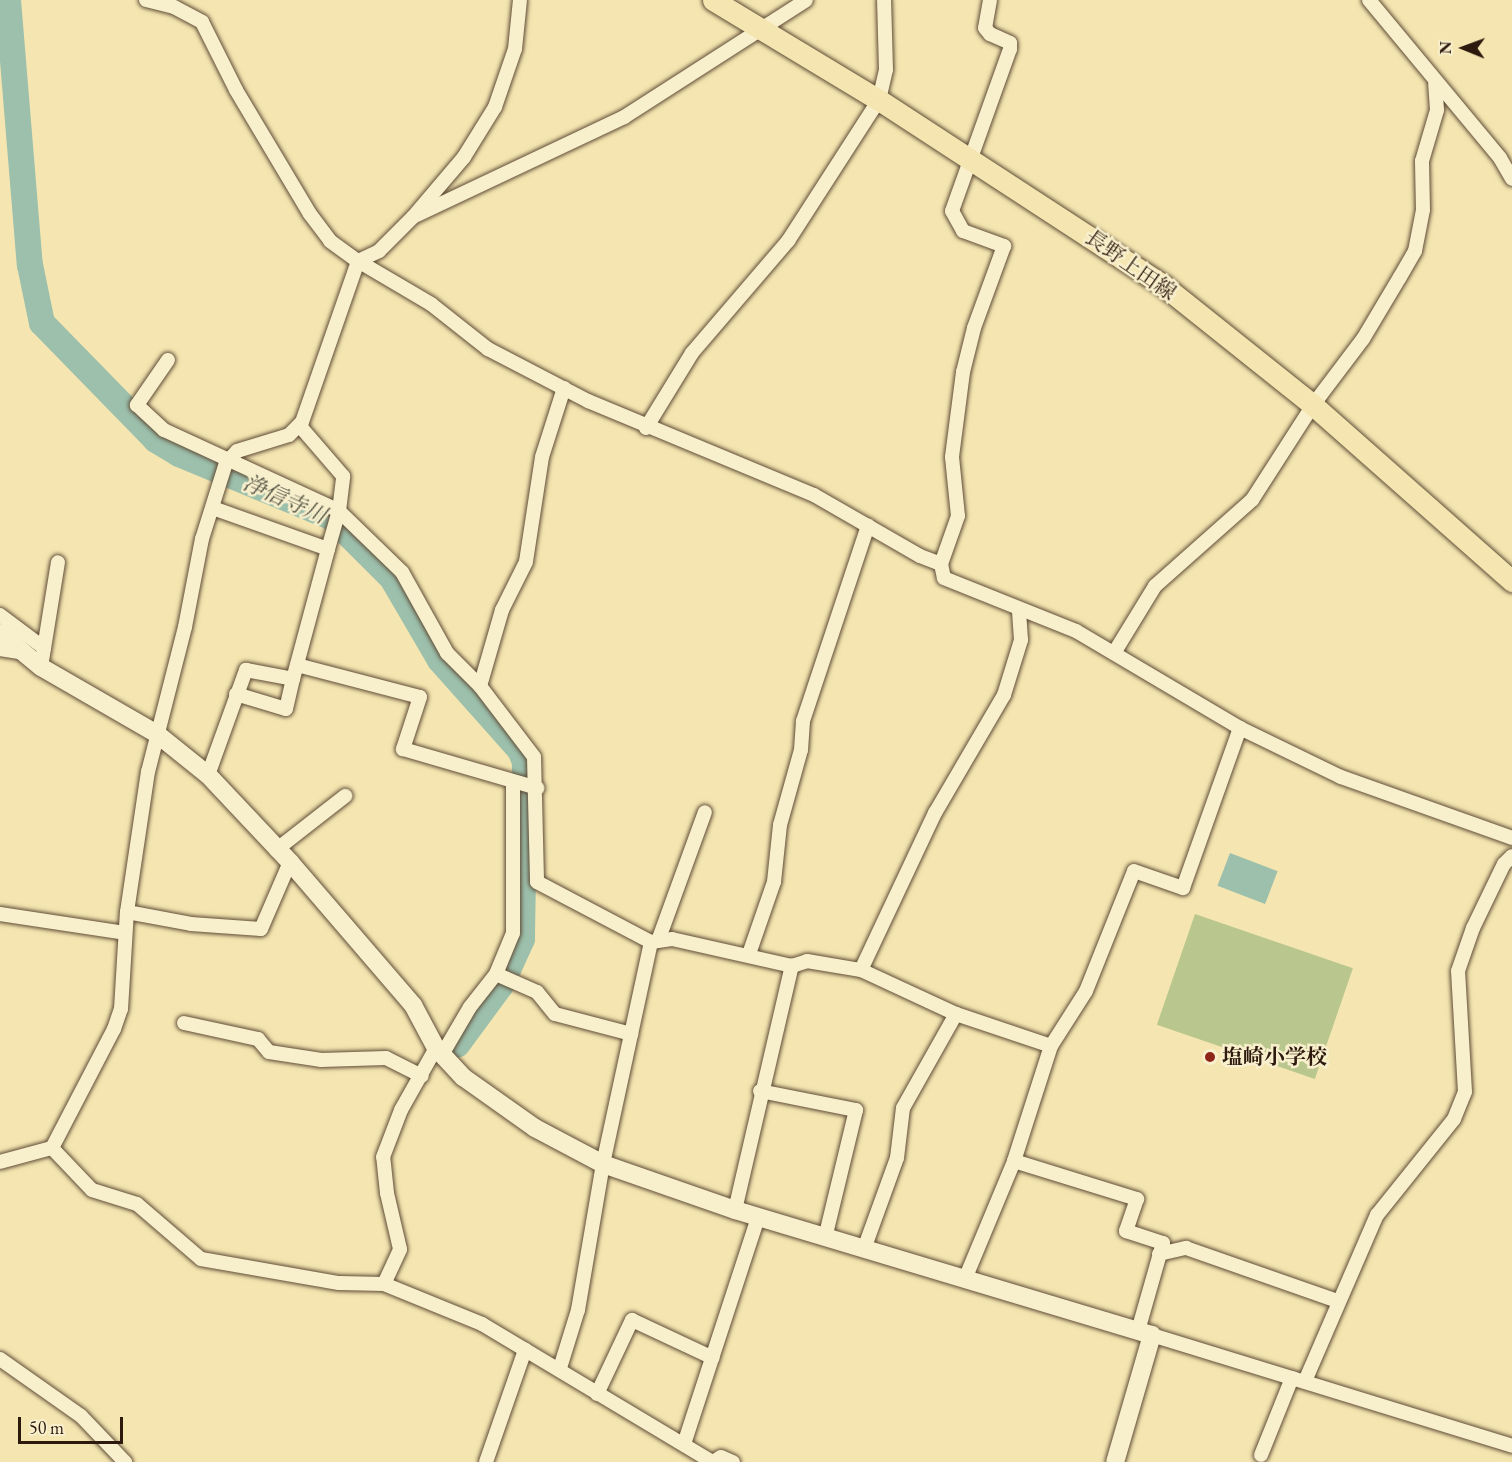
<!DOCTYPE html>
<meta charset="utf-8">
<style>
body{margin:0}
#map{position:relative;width:1512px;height:1462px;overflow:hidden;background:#f5e6b1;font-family:"EB Garamond","Noto Serif JP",serif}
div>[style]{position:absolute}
.green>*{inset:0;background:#b9c68d;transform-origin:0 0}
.water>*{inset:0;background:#9cc0ac;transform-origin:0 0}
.river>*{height:26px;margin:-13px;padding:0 13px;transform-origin:13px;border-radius:13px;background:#9cc0ac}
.roads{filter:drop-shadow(0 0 2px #5f4c37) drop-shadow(0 0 2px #5f4c37)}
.street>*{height:14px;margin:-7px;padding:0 7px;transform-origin:7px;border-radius:7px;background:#f8efcc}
.secondary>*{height:18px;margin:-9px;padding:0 9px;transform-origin:9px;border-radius:9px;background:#f8efcc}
.primary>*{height:21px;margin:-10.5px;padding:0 10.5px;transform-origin:10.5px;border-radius:10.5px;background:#f5e6b1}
.dots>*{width:16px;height:16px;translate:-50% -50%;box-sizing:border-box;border:3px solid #f8efcc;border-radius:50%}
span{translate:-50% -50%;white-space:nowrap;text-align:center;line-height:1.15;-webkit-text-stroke:5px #f8efcc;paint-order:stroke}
.street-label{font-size:21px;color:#2d190e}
.poi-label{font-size:21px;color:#2d190e;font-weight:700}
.left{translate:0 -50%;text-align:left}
.water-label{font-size:22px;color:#545345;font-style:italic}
.north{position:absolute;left:1434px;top:18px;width:60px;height:60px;-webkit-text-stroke:4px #f8efcc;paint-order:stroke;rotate:271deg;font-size:16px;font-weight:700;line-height:24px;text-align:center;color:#2d190e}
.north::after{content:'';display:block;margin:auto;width:21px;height:27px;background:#2d190e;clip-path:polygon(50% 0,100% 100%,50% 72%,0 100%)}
.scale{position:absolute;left:18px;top:1417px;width:105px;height:27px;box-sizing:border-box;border:3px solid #2d190e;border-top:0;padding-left:8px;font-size:18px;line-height:21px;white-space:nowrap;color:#2d190e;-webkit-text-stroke:4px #f8efcc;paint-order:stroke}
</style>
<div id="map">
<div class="green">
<i style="left:1195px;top:914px;width:167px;height:117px;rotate:19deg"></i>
</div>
<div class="water">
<i style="left:1230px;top:853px;width:51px;height:35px;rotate:21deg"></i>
</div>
<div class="river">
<i style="left:8px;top:0;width:266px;rotate:85.3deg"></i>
<i style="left:30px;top:265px;width:59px;rotate:78.3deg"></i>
<i style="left:42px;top:323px;width:163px;rotate:45.7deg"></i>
<i style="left:156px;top:440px;width:27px;rotate:31deg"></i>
<i style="left:179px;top:454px;width:165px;rotate:22.5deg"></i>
<i style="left:331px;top:517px;width:86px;rotate:45deg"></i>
<i style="left:392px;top:578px;width:95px;rotate:59.7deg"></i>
<i style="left:440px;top:660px;width:120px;rotate:48.4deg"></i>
<i style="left:520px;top:750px;width:13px;rotate:67deg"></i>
<i style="left:525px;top:762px;width:177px;rotate:91deg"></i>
<i style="left:522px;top:939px;width:51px;rotate:114.5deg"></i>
<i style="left:501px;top:985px;width:74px;rotate:126.3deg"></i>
</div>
<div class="roads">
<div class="street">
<i style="left:146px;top:0;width:29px;rotate:14deg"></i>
<i style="left:174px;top:7px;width:32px;rotate:28deg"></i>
<i style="left:202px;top:22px;width:76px;rotate:63.4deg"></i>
<i style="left:236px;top:90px;width:144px;rotate:59.2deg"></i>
<i style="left:310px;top:214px;width:34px;rotate:53deg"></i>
<i style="left:330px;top:241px;width:34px;rotate:36deg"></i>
<i style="left:358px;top:261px;width:85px;rotate:30.5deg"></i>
<i style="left:431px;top:304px;width:73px;rotate:38.3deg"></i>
<i style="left:488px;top:349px;width:113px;rotate:27.5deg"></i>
<i style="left:588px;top:401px;width:245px;rotate:22.6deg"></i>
<i style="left:814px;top:495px;width:122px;rotate:29.9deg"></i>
<i style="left:920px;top:556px;width:22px;rotate:21deg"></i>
<i style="left:990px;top:0;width:28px;rotate:100deg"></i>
<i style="left:985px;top:28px;width:8px;rotate:50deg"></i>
<i style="left:990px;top:34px;width:22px;rotate:24deg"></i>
<i style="left:1010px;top:43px;width:6px;rotate:90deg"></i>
<i style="left:1010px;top:49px;width:172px;rotate:109.7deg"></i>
<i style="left:952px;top:211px;width:23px;rotate:61deg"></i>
<i style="left:963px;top:231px;width:44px;rotate:20.1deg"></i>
<i style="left:1004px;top:246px;width:87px;rotate:110.1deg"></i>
<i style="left:974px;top:328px;width:45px;rotate:104deg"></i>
<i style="left:963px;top:372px;width:86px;rotate:97.4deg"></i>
<i style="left:952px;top:457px;width:59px;rotate:84.2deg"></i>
<i style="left:958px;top:516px;width:51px;rotate:109.5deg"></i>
<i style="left:941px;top:564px;width:14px;rotate:78deg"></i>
<i style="left:944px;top:578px;width:142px;rotate:21.9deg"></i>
<i style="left:1076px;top:631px;width:191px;rotate:30.6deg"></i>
<i style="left:1240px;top:728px;width:112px;rotate:25.9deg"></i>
<i style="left:1341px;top:777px;width:182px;rotate:19.6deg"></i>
<i style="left:1369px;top:0;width:205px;rotate:50.3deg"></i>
<i style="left:1500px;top:158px;width:24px;rotate:60deg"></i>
<i style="left:417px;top:215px;width:229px;rotate:-25.3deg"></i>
<i style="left:624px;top:117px;width:216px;rotate:-32.7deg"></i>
<i style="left:168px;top:360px;width:55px;rotate:124.6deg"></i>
<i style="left:137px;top:405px;width:37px;rotate:43deg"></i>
<i style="left:164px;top:430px;width:193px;rotate:24.8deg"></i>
<i style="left:339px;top:511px;width:35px;rotate:-83deg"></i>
<i style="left:343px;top:476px;width:67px;rotate:-130.8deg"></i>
<i style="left:564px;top:388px;width:72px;rotate:107.7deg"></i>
<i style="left:542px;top:457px;width:106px;rotate:98.7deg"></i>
<i style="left:526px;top:562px;width:54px;rotate:116.6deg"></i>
<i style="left:502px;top:610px;width:79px;rotate:106.1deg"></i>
<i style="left:480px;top:686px;width:89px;rotate:52.7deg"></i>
<i style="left:534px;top:757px;width:125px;rotate:88.6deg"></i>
<i style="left:537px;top:882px;width:129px;rotate:27.8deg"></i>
<i style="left:651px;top:942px;width:21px;rotate:-8deg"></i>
<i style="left:672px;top:939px;width:123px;rotate:12.7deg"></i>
<i style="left:792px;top:966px;width:16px;rotate:-18deg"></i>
<i style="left:807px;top:961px;width:55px;rotate:9.5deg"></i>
<i style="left:861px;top:970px;width:105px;rotate:24.9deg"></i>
<i style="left:956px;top:1014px;width:100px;rotate:18.6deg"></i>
<i style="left:646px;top:428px;width:88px;rotate:-58.5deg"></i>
<i style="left:692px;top:353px;width:148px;rotate:-49.4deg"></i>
<i style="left:788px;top:241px;width:168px;rotate:-57.2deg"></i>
<i style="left:879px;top:100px;width:31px;rotate:-77deg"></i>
<i style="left:886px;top:70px;width:70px;rotate:-91.6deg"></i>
<i style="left:328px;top:549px;width:40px;rotate:-74deg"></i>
<i style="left:339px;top:511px;width:88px;rotate:44.1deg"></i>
<i style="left:402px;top:572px;width:93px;rotate:60.9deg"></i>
<i style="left:447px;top:653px;width:47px;rotate:45deg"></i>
<i style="left:0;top:615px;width:55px;rotate:36.9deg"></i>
<i style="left:0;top:649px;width:24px;rotate:9deg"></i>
<i style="left:1114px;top:653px;width:79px;rotate:-58.5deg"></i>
<i style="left:1155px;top:586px;width:130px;rotate:-41.6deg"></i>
<i style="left:1252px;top:500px;width:113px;rotate:-57.3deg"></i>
<i style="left:1313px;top:405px;width:83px;rotate:-52.9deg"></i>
<i style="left:1363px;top:339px;width:72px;rotate:-59.2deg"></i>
<i style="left:1400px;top:277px;width:30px;rotate:-60deg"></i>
<i style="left:1415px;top:251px;width:42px;rotate:-79deg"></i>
<i style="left:1423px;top:210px;width:49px;rotate:-91.2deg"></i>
<i style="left:1422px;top:161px;width:53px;rotate:-73.6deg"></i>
<i style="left:1437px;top:110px;width:26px;rotate:-94deg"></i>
<i style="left:297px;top:665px;width:127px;rotate:14.6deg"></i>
<i style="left:420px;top:697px;width:55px;rotate:108.1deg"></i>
<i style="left:403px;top:749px;width:140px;rotate:16.2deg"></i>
<i style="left:41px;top:667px;width:106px;rotate:-80.8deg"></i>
<i style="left:236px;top:694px;width:52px;rotate:16.7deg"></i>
<i style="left:286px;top:709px;width:31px;rotate:-77deg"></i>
<i style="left:208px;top:775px;width:112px;rotate:-70.1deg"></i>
<i style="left:246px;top:670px;width:48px;rotate:10.8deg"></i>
<i style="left:293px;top:679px;width:135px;rotate:-74.9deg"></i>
<i style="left:328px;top:549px;width:122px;rotate:-160.4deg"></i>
<i style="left:276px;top:850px;width:88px;rotate:-38deg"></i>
<i style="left:127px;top:912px;width:65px;rotate:10.6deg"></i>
<i style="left:191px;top:924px;width:70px;rotate:4.1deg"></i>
<i style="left:261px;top:929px;width:73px;rotate:-66.6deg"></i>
<i style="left:0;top:914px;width:126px;rotate:8.6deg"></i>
<i style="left:658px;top:941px;width:137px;rotate:-70deg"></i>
<i style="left:749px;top:954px;width:76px;rotate:-70.9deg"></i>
<i style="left:774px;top:882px;width:57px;rotate:-84deg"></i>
<i style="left:780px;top:825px;width:78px;rotate:-74.4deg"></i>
<i style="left:801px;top:750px;width:29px;rotate:-86deg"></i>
<i style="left:803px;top:721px;width:206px;rotate:-71.6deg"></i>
<i style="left:861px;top:970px;width:174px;rotate:-64.8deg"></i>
<i style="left:935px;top:813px;width:137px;rotate:-59.7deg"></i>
<i style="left:1004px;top:695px;width:58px;rotate:-72.8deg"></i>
<i style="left:1021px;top:640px;width:30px;rotate:-94deg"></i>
<i style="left:496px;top:974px;width:45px;rotate:23.7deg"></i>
<i style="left:537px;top:992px;width:28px;rotate:51deg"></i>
<i style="left:555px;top:1014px;width:79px;rotate:14.7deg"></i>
<i style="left:184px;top:1023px;width:76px;rotate:12.2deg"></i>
<i style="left:258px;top:1039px;width:17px;rotate:50deg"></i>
<i style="left:269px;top:1052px;width:53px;rotate:8.7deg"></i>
<i style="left:321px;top:1060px;width:65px;rotate:-1.8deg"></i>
<i style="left:386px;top:1058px;width:40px;rotate:26.6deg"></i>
<i style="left:443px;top:1053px;width:53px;rotate:-59.6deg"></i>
<i style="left:470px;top:1007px;width:42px;rotate:-51.8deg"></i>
<i style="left:496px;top:974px;width:44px;rotate:-67.5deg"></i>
<i style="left:513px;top:933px;width:150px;rotate:-90deg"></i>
<i style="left:760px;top:1091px;width:98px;rotate:11.2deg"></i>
<i style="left:856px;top:1110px;width:132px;rotate:103.6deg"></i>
<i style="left:52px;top:1148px;width:134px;rotate:-62.5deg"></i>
<i style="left:114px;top:1029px;width:21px;rotate:-71deg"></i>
<i style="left:121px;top:1009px;width:97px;rotate:-86.5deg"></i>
<i style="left:127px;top:912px;width:142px;rotate:-81.5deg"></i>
<i style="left:148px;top:772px;width:150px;rotate:-75.7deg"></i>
<i style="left:185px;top:627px;width:90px;rotate:-79.1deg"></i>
<i style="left:202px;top:539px;width:80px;rotate:-72.5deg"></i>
<i style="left:226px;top:463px;width:16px;rotate:-47deg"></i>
<i style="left:237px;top:451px;width:54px;rotate:-17.1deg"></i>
<i style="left:289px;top:435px;width:18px;rotate:-45deg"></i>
<i style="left:302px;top:422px;width:170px;rotate:-70.8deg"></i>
<i style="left:358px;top:261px;width:23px;rotate:-25deg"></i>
<i style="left:379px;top:251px;width:48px;rotate:-45deg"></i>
<i style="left:413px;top:217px;width:79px;rotate:-49.6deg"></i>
<i style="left:464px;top:157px;width:59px;rotate:-58.2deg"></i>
<i style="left:495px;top:107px;width:61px;rotate:-71deg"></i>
<i style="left:515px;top:49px;width:49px;rotate:-84.2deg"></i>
<i style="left:52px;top:1148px;width:58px;rotate:46.4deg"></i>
<i style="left:92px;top:1190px;width:47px;rotate:17.3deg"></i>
<i style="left:137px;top:1204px;width:84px;rotate:40.7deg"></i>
<i style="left:201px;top:1259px;width:140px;rotate:9.9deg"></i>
<i style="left:339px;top:1283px;width:45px;rotate:1.3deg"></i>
<i style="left:384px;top:1284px;width:106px;rotate:22.2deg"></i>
<i style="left:482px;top:1324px;width:269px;rotate:30.9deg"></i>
<i style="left:1014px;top:1161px;width:129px;rotate:17.2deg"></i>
<i style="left:1137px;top:1199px;width:34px;rotate:109deg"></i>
<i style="left:1126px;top:1231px;width:39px;rotate:18deg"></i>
<i style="left:1163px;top:1243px;width:91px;rotate:105.9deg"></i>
<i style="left:0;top:1162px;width:54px;rotate:-15.1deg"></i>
<i style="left:735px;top:1210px;width:251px;rotate:-76.9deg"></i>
<i style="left:864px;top:1249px;width:97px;rotate:-70.1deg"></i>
<i style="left:897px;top:1158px;width:50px;rotate:-83.2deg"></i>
<i style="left:903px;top:1108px;width:108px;rotate:-60.6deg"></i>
<i style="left:1159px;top:1254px;width:28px;rotate:-13deg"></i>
<i style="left:1186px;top:1248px;width:160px;rotate:19.3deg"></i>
<i style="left:965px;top:1279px;width:128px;rotate:-67.4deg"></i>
<i style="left:1014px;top:1161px;width:121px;rotate:-72.2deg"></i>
<i style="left:1051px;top:1046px;width:65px;rotate:-57.5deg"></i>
<i style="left:1086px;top:991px;width:129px;rotate:-68.2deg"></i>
<i style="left:1134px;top:871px;width:52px;rotate:19.1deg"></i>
<i style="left:1183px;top:888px;width:170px;rotate:-70.4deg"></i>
<i style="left:384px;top:1284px;width:38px;rotate:-65deg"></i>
<i style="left:400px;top:1249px;width:57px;rotate:-103.1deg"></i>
<i style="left:387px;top:1193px;width:36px;rotate:-96deg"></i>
<i style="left:383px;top:1157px;width:50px;rotate:-69deg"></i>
<i style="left:401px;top:1110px;width:71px;rotate:-60.6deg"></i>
<i style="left:1152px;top:1335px;width:377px;rotate:17.1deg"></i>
<i style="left:0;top:1359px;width:99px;rotate:35.1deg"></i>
<i style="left:81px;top:1416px;width:64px;rotate:46.3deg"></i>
<i style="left:560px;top:1368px;width:61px;rotate:-72.8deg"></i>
<i style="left:578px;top:1310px;width:148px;rotate:-80.3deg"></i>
<i style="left:603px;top:1164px;width:227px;rotate:-77.8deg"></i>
<i style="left:1305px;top:1381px;width:181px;rotate:-66.6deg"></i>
<i style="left:1377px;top:1215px;width:123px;rotate:-51.3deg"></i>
<i style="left:1454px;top:1119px;width:29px;rotate:-68deg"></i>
<i style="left:1465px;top:1092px;width:121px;rotate:-93.3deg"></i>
<i style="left:1458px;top:971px;width:46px;rotate:-70.8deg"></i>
<i style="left:1473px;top:928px;width:71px;rotate:-64.2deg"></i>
<i style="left:1504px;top:864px;width:11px;rotate:-45deg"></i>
<i style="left:597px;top:1394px;width:82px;rotate:-64.7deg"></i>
<i style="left:632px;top:1320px;width:89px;rotate:25.1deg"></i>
<i style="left:684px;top:1444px;width:238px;rotate:-71.9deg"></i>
<i style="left:1261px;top:1455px;width:83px;rotate:-68.1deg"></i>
<i style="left:486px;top:1462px;width:119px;rotate:-70.8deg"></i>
<i style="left:713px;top:1462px;width:9px;rotate:-32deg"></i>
<i style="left:721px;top:1457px;width:13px;rotate:23deg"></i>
</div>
<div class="secondary">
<i style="left:0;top:633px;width:53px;rotate:39.7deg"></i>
<i style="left:41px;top:667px;width:134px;rotate:30deg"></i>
<i style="left:157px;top:734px;width:65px;rotate:38.8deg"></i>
<i style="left:208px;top:775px;width:120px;rotate:46.7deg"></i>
<i style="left:290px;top:862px;width:189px;rotate:49.3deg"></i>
<i style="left:413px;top:1005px;width:49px;rotate:61.9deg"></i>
<i style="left:436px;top:1048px;width:40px;rotate:47deg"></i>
<i style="left:463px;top:1077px;width:88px;rotate:35.3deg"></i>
<i style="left:535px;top:1128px;width:77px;rotate:27.9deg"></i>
<i style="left:603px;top:1164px;width:140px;rotate:19.2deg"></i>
<i style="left:735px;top:1210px;width:435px;rotate:16.7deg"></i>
<i style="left:1152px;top:1335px;width:132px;rotate:106.2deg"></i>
</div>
<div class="primary">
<i style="left:713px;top:0;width:194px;rotate:31.1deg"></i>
<i style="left:879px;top:100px;width:340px;rotate:33.1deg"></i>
<i style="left:1164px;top:286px;width:191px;rotate:38.6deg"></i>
<i style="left:1313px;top:405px;width:266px;rotate:41.5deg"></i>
</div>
</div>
<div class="dots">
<i style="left:1210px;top:1057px;background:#8f2418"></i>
</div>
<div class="street-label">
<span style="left:1131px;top:265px;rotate:35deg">長野上田線</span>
</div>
<div class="poi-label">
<span class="left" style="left:1222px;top:1057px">塩崎小学校</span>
</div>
<div class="water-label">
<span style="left:285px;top:499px;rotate:24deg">浄信寺川</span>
</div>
<div class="north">N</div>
<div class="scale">50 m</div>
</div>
